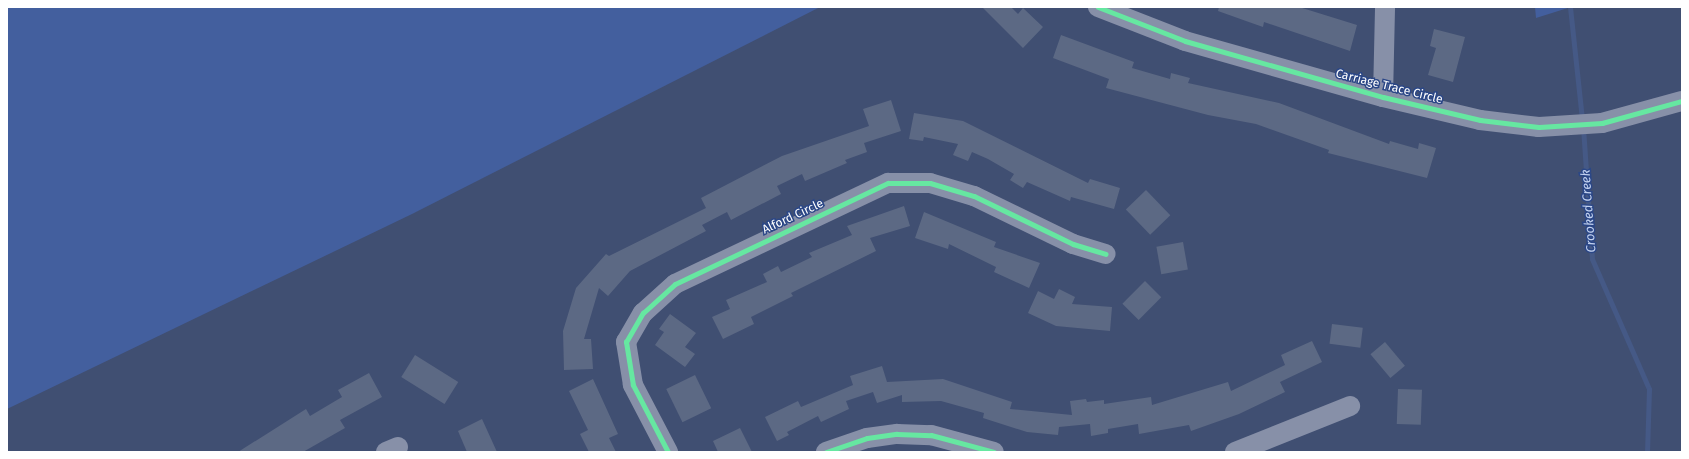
<!DOCTYPE html>
<style>
body{margin:0}
#map{position:relative;width:1689px;height:459px;overflow:hidden;background:#404f72;font-family:"Fira Sans",sans-serif}
div>[style]{position:absolute}
.green>*{inset:0;background:#435f9e}
.stream>*{height:5px;margin:-2.5px;padding:0 2.5px;transform-origin:2.5px;border-radius:2.5px;background:#455986}
.building>*{inset:0;background:#5c6984;transform-origin:0 0}
.minor>*{height:20px;margin:-10px;padding:0 10px;transform-origin:10px;border-radius:10px;background:#8790a8}
.cycleway>*{height:5px;margin:-2.5px;padding:0 2.5px;transform-origin:2.5px;border-radius:2.5px;background:#66e7a1}
span{translate:-50% -50%;white-space:nowrap;text-align:center;line-height:1.15;-webkit-text-stroke:3px #2b4787;paint-order:stroke}
.street-label{font-size:12px;color:#fff}
.water-label{font-size:13px;color:#c2d1ef;font-style:italic}
.frame{position:absolute;inset:0;border:8px solid #fff;pointer-events:none}
</style>
<div id="map">
<div class="green">
<i style="clip-path:polygon(7px 7px,820px 7px,412px 214px,7px 409px)"></i>
<i style="clip-path:polygon(1535px 7px,1571px 7px,1536px 18px)"></i>
</div>
<div class="stream">
<i style="left:1570px;top:7px;width:113px;rotate:83.9deg"></i>
<i style="left:1583px;top:127px;width:132px;rotate:86.1deg"></i>
<i style="left:1592px;top:259px;width:142px;rotate:66.3deg"></i>
<i style="left:1649px;top:389px;width:63px;rotate:91.8deg"></i>
</div>
<div class="building">
<i style="clip-path:polygon(982px 7px,1011px 7px,1018px 14px,1023px 8px,1043px 27px,1023px 48px)"></i>
<i style="clip-path:polygon(1219px 7px,1299px 7px,1357px 25px,1350px 51px,1264px 22px,1263px 27px,1246px 21px,1218px 11px)"></i>
<i style="clip-path:polygon(1434px 29px,1465px 37px,1453px 82px,1428px 75px,1436px 48px,1430px 46px)"></i>
<i style="clip-path:polygon(1061px 35px,1134px 62px,1132px 68px,1170px 79px,1171px 73px,1190px 78px,1188px 83px,1279px 103px,1389px 144px,1390px 141px,1418px 149px,1419px 143px,1436px 148px,1427px 178px,1328px 153px,1329px 150px,1256px 124px,1208px 115px,1106px 88px,1109px 79px,1053px 58px)"></i>
<i style="clip-path:polygon(891px 100px,901px 131px,864px 143px,867px 152px,845px 160px,847px 163px,805px 181px,802px 174px,777px 186px,781px 194px,731px 220px,727px 212px,702px 225px,706px 231px,630px 271px,608px 296px,599px 288px,584px 339px,591px 339px,593px 369px,564px 370px,563px 331px,576px 288px,606px 254px,609px 256px,706px 208px,701px 198px,782px 156px,869px 126px,863px 109px)"></i>
<i style="clip-path:polygon(914px 113px,963px 121px,1088px 183px,1090px 179px,1120px 188px,1114px 209px,1071px 197px,1070px 201px,1027px 182px,1023px 188px,1010px 180px,1014px 174px,988px 159px,972px 152px,968px 161px,953px 155px,958px 144px,924px 137px,923px 141px,909px 139px)"></i>
<i style="left:1146px;top:190px;width:35px;height:28px;rotate:46deg"></i>
<i style="clip-path:polygon(904px 206px,910px 226px,870px 238px,876px 251px,791px 293px,793px 296px,751px 317px,754px 324px,723px 339px,712px 317px,730px 309px,726px 300px,767px 282px,763px 274px,778px 266px,781px 272px,812px 257px,809px 253px,852px 235px,847px 226px)"></i>
<i style="clip-path:polygon(924px 212px,996px 242px,994px 247px,1040px 263px,1029px 288px,994px 272px,996px 267px,949px 244px,948px 249px,915px 238px)"></i>
<i style="left:1183px;top:242px;width:28px;height:27px;rotate:80deg"></i>
<i style="left:1145px;top:281px;width:23px;height:32px;rotate:45deg"></i>
<i style="clip-path:polygon(1059px 289px,1075px 297px,1072px 304px,1112px 307px,1110px 331px,1056px 326px,1028px 313px,1038px 291px,1054px 299px)"></i>
<i style="clip-path:polygon(670px 314px,696px 333px,685px 347px,695px 354px,685px 367px,655px 345px,664px 332px,659px 329px)"></i>
<i style="left:1332px;top:324px;width:31px;height:20px;rotate:7deg"></i>
<i style="clip-path:polygon(1312px 341px,1322px 362px,1280px 382px,1285px 392px,1239px 414px,1191px 431px,1189px 425px,1139px 434px,1138px 424px,1108px 429px,1108px 433px,1091px 436px,1090px 424px,1059px 427px,1058px 435px,1027px 432px,983px 418px,984px 413px,941px 401px,902px 402px,902px 395px,877px 403px,873px 392px,846px 401px,849px 409px,821px 422px,818px 416px,787px 432px,789px 435px,777px 441px,765px 417px,798px 401px,801px 407px,853px 385px,850px 376px,882px 366px,887px 382px,943px 379px,1012px 402px,1010px 409px,1072px 415px,1070px 401px,1086px 399px,1087px 402px,1104px 400px,1104px 404px,1151px 397px,1152px 405px,1228px 382px,1231px 391px,1285px 365px,1281px 355px)"></i>
<i style="left:1385px;top:342px;width:31px;height:19px;rotate:50deg"></i>
<i style="left:415px;top:355px;width:51px;height:26px;rotate:32deg"></i>
<i style="clip-path:polygon(369px 373px,382px 397px,340px 420px,345px 428px,303px 452px,238px 452px,306px 409px,310px 416px,342px 397px,338px 390px)"></i>
<i style="left:695px;top:375px;width:37px;height:32px;rotate:64deg"></i>
<i style="clip-path:polygon(593px 379px,618px 434px,609px 438px,616px 452px,589px 452px,580px 434px,588px 430px,569px 391px)"></i>
<i style="left:1398px;top:389px;width:24px;height:35px;rotate:2deg"></i>
<i style="clip-path:polygon(482px 419px,497px 452px,467px 452px,458px 431px)"></i>
<i style="clip-path:polygon(740px 428px,752px 452px,718px 452px,713px 441px)"></i>
</div>
<div class="minor">
<i style="left:1098px;top:7px;width:93px;rotate:21.3deg"></i>
<i style="left:1185px;top:41px;width:206px;rotate:15.8deg"></i>
<i style="left:1383px;top:97px;width:100px;rotate:13.3deg"></i>
<i style="left:1480px;top:120px;width:59px;rotate:6.8deg"></i>
<i style="left:1539px;top:127px;width:63px;rotate:-3.6deg"></i>
<i style="left:1602px;top:123px;width:83px;rotate:-15.4deg"></i>
<i style="left:1383px;top:97px;width:90px;rotate:-88.7deg"></i>
<i style="left:386px;top:452px;width:13px;rotate:-23deg"></i>
<i style="left:668px;top:452px;width:76px;rotate:-117.6deg"></i>
<i style="left:633px;top:385px;width:44px;rotate:-99.2deg"></i>
<i style="left:626px;top:342px;width:34px;rotate:-60deg"></i>
<i style="left:643px;top:313px;width:43px;rotate:-42.2deg"></i>
<i style="left:675px;top:284px;width:236px;rotate:-25.4deg"></i>
<i style="left:888px;top:183px;width:42px"></i>
<i style="left:930px;top:183px;width:46px;rotate:16.5deg"></i>
<i style="left:974px;top:196px;width:110px;rotate:25.9deg"></i>
<i style="left:1073px;top:244px;width:34px;rotate:17deg"></i>
<i style="left:826px;top:452px;width:43px;rotate:-18.9deg"></i>
<i style="left:867px;top:438px;width:30px;rotate:-8deg"></i>
<i style="left:897px;top:434px;width:34px;rotate:2deg"></i>
<i style="left:931px;top:435px;width:65px;rotate:15.1deg"></i>
<i style="left:1235px;top:452px;width:124px;rotate:-21.8deg"></i>
</div>
<div class="cycleway">
<i style="left:1098px;top:7px;width:93px;rotate:21.3deg"></i>
<i style="left:1185px;top:41px;width:206px;rotate:15.8deg"></i>
<i style="left:1383px;top:97px;width:100px;rotate:13.3deg"></i>
<i style="left:1480px;top:120px;width:59px;rotate:6.8deg"></i>
<i style="left:1539px;top:127px;width:63px;rotate:-3.6deg"></i>
<i style="left:1602px;top:123px;width:83px;rotate:-15.4deg"></i>
<i style="left:668px;top:452px;width:76px;rotate:-117.6deg"></i>
<i style="left:633px;top:385px;width:44px;rotate:-99.2deg"></i>
<i style="left:626px;top:342px;width:34px;rotate:-60deg"></i>
<i style="left:643px;top:313px;width:43px;rotate:-42.2deg"></i>
<i style="left:675px;top:284px;width:236px;rotate:-25.4deg"></i>
<i style="left:888px;top:183px;width:42px"></i>
<i style="left:930px;top:183px;width:46px;rotate:16.5deg"></i>
<i style="left:974px;top:196px;width:110px;rotate:25.9deg"></i>
<i style="left:1073px;top:244px;width:34px;rotate:17deg"></i>
<i style="left:826px;top:452px;width:43px;rotate:-18.9deg"></i>
<i style="left:867px;top:438px;width:30px;rotate:-8deg"></i>
<i style="left:897px;top:434px;width:34px;rotate:2deg"></i>
<i style="left:931px;top:435px;width:65px;rotate:15.1deg"></i>
</div>
<div class="street-label">
<span style="left:1389px;top:87px;rotate:14deg">Carriage Trace Circle</span>
<span style="left:793px;top:217px;rotate:-25deg">Alford Circle</span>
</div>
<div class="water-label">
<span style="left:1589px;top:211px;rotate:-94deg">Crooked Creek</span>
</div>
<div class="frame"></div>
</div>
